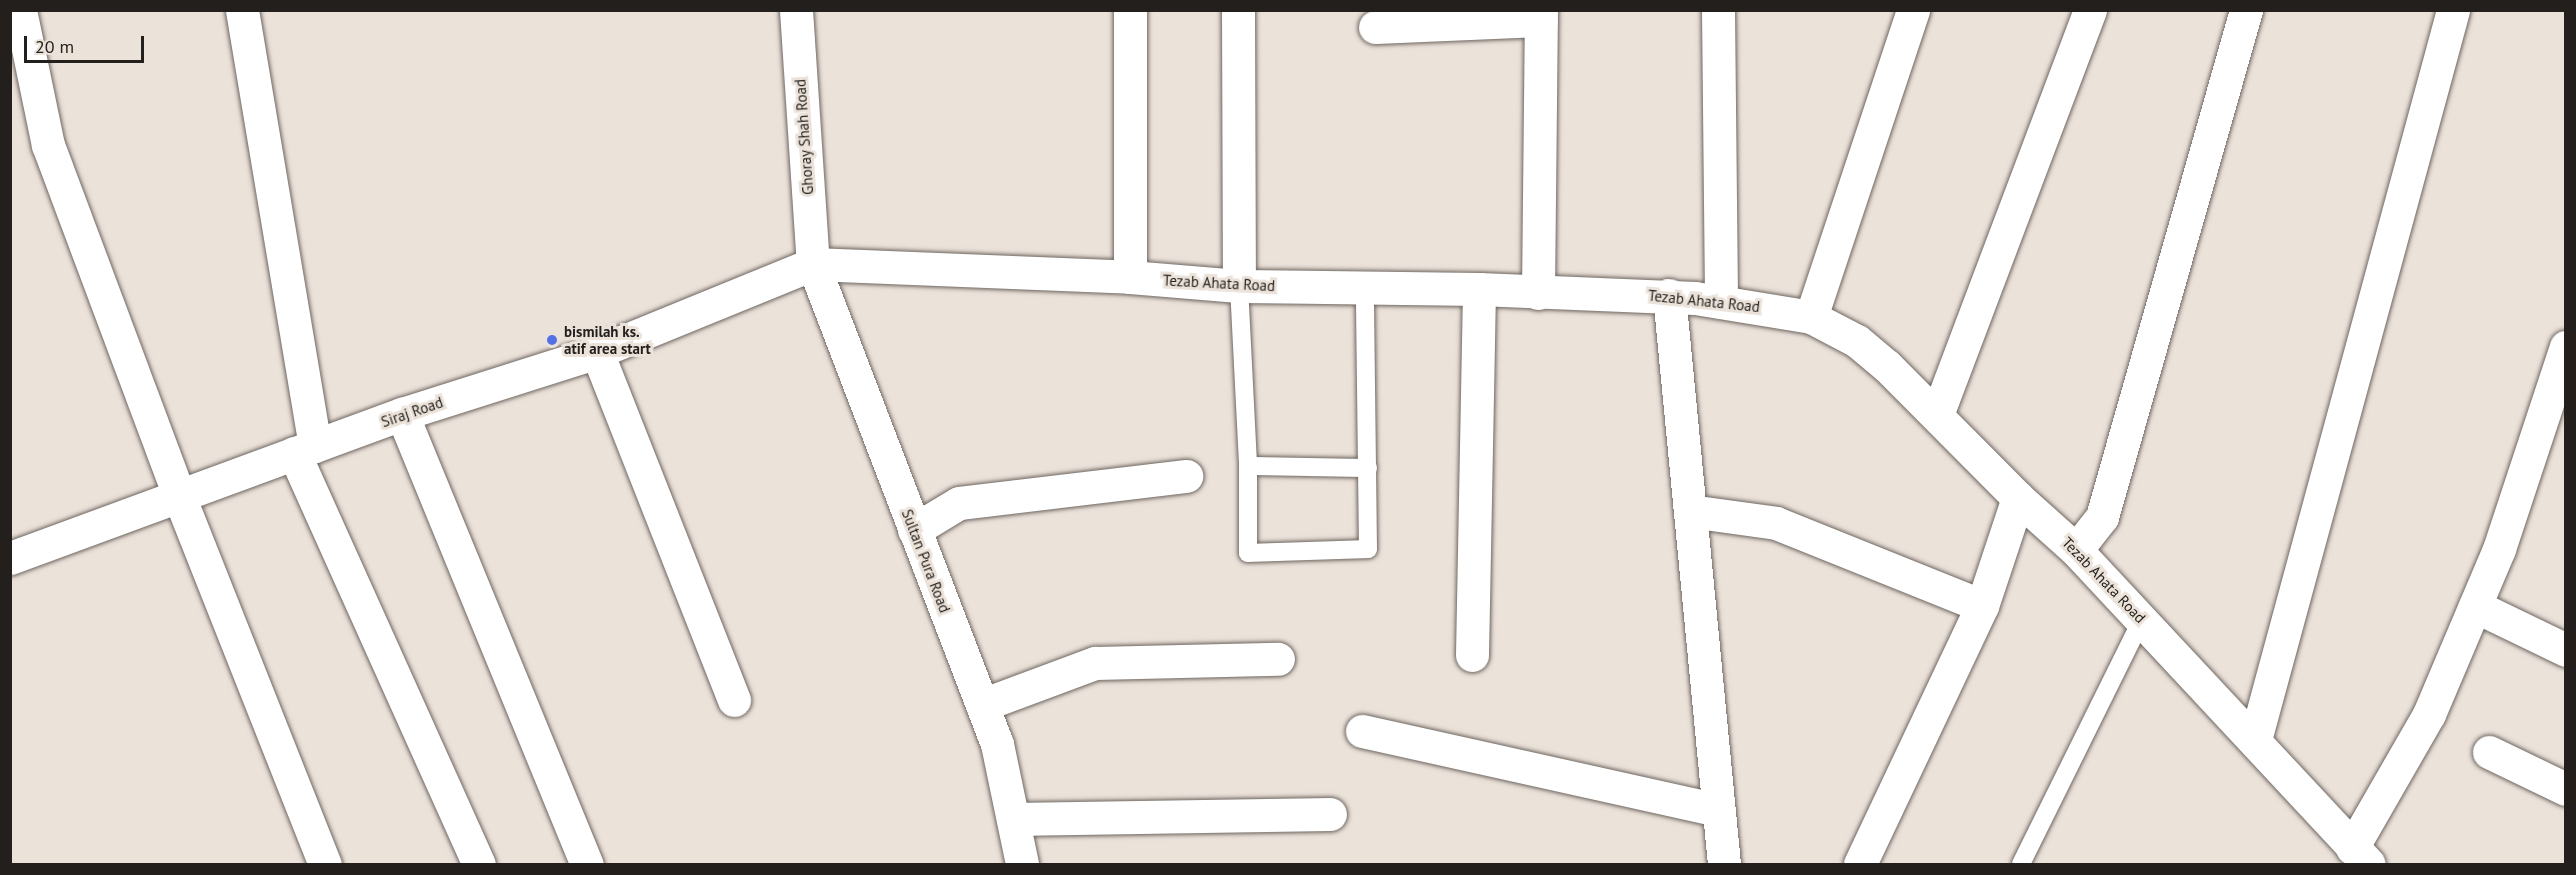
<!DOCTYPE html>
<style>
body{margin:0}
#map{position:relative;width:2576px;height:875px;overflow:hidden;background:#ebe2da;font-family:"PT Sans",sans-serif}
div>[style]{position:absolute}
.roads{filter:drop-shadow(0 0 2px #6e6660) drop-shadow(0 0 2px #6e6660)}
.service>*{height:18px;margin:-9px;padding:0 9px;transform-origin:9px;border-radius:9px;background:#fff}
.minor>*{height:33px;margin:-16.5px;padding:0 16.5px;transform-origin:16.5px;border-radius:16.5px;background:#fff}
.secondary>*{height:33px;margin:-16.5px;padding:0 16.5px;transform-origin:16.5px;border-radius:16.5px;background:#fff}
.dots>*{width:16px;height:16px;translate:-50% -50%;box-sizing:border-box;border:3px solid #ebe2da;border-radius:50%}
span{translate:-50% -50%;white-space:nowrap;text-align:center;line-height:1.15;-webkit-text-stroke:6px #ebe2da;paint-order:stroke}
.street-label{font-size:15px;color:#221f1c}
.poi-label{font-size:15px;color:#221f1c;font-weight:700}
.left{translate:0 -50%;text-align:left}
.frame{position:absolute;inset:0;border:12px solid #221f1c;pointer-events:none}
.scale{position:absolute;left:24px;top:36px;width:120px;height:27px;box-sizing:border-box;border:3px solid #221f1c;border-top:0;padding-left:8px;font-size:18px;line-height:21px;white-space:nowrap;color:#221f1c;-webkit-text-stroke:4px #ebe2da;paint-order:stroke}
</style>
<div id="map">
<div class="roads">
<div class="service">
<i style="left:1239px;top:286px;width:180px;rotate:87.1deg"></i>
<i style="left:1248px;top:466px;width:87px;rotate:90deg"></i>
<i style="left:1248px;top:553px;width:120px;rotate:-1.9deg"></i>
<i style="left:1368px;top:549px;width:262px;rotate:-90.7deg"></i>
<i style="left:1248px;top:466px;width:120px;rotate:1deg"></i>
<i style="left:2021px;top:864px;width:273px;rotate:-63.7deg"></i>
</div>
<div class="minor">
<i style="left:20px;top:10px;width:138px;rotate:78.3deg"></i>
<i style="left:48px;top:145px;width:375px;rotate:69.5deg"></i>
<i style="left:179px;top:496px;width:396px;rotate:68.4deg"></i>
<i style="left:242px;top:10px;width:442px;rotate:80.5deg"></i>
<i style="left:1130px;top:10px;width:267px;rotate:90deg"></i>
<i style="left:1238px;top:10px;width:276px;rotate:89.8deg"></i>
<i style="left:1718px;top:10px;width:292px;rotate:89.4deg"></i>
<i style="left:1375px;top:27px;width:166px;rotate:-2.4deg"></i>
<i style="left:1538px;top:293px;width:283px;rotate:-89.4deg"></i>
<i style="left:1669px;top:295px;width:572px;rotate:84.48deg"></i>
<i style="left:1811px;top:317px;width:324px;rotate:-71.6deg"></i>
<i style="left:597px;top:352px;width:374px;rotate:68.5deg"></i>
<i style="left:402px;top:414px;width:487px;rotate:67.7deg"></i>
<i style="left:1937px;top:415px;width:433px;rotate:-69.3deg"></i>
<i style="left:294px;top:453px;width:451px;rotate:65.8deg"></i>
<i style="left:1690px;top:511px;width:87px;rotate:7.9deg"></i>
<i style="left:1776px;top:523px;width:222px;rotate:21.9deg"></i>
<i style="left:1982px;top:606px;width:114px;rotate:-71.6deg"></i>
<i style="left:914px;top:530px;width:52px;rotate:-31deg"></i>
<i style="left:959px;top:503px;width:229px;rotate:-6.8deg"></i>
<i style="left:2076px;top:550px;width:42px;rotate:-51.8deg"></i>
<i style="left:2102px;top:517px;width:527px;rotate:-74.14deg"></i>
<i style="left:2475px;top:606px;width:101px;rotate:25.8deg"></i>
<i style="left:1472px;top:655px;width:366px;rotate:-88.9deg"></i>
<i style="left:982px;top:705px;width:121px;rotate:-20.4deg"></i>
<i style="left:1095px;top:663px;width:183px;rotate:-1.3deg"></i>
<i style="left:1362px;top:731px;width:365px;rotate:12.5deg"></i>
<i style="left:2255px;top:740px;width:756px;rotate:-74.82deg"></i>
<i style="left:2489px;top:752px;width:85px;rotate:25.7deg"></i>
<i style="left:1013px;top:819px;width:317px;rotate:-0.9deg"></i>
<i style="left:2352px;top:848px;width:155px;rotate:-60.1deg"></i>
<i style="left:2429px;top:714px;width:179px;rotate:-67deg"></i>
<i style="left:2499px;top:549px;width:213px;rotate:-71.7deg"></i>
<i style="left:1860px;top:864px;width:285px;rotate:-64.7deg"></i>
</div>
<div class="secondary">
<i style="left:796px;top:10px;width:255px;rotate:86.2deg"></i>
<i style="left:813px;top:264px;width:514px;rotate:69.03deg"></i>
<i style="left:997px;top:744px;width:123px;rotate:78.2deg"></i>
<i style="left:10px;top:558px;width:418px;rotate:-20.2deg"></i>
<i style="left:402px;top:414px;width:205px;rotate:-17.6deg"></i>
<i style="left:597px;top:352px;width:233px;rotate:-22.2deg"></i>
<i style="left:813px;top:264px;width:317px;rotate:2.3deg"></i>
<i style="left:1130px;top:277px;width:109px;rotate:4.7deg"></i>
<i style="left:1239px;top:286px;width:240px;rotate:0.7deg"></i>
<i style="left:1479px;top:289px;width:216px;rotate:2.4deg"></i>
<i style="left:1695px;top:298px;width:118px;rotate:9.3deg"></i>
<i style="left:1811px;top:317px;width:52px;rotate:27.6deg"></i>
<i style="left:1857px;top:341px;width:39px;rotate:40deg"></i>
<i style="left:1887px;top:366px;width:186px;rotate:45.2deg"></i>
<i style="left:2018px;top:498px;width:78px;rotate:41.9deg"></i>
<i style="left:2076px;top:550px;width:429px;rotate:47deg"></i>
</div>
</div>
<div class="dots">
<i style="left:552px;top:340px;background:#5470e5"></i>
</div>
<div class="street-label">
<span style="left:804px;top:137px;rotate:-94deg">Ghoray Shah Road</span>
<span style="left:1219px;top:283px;rotate:3deg">Tezab Ahata Road</span>
<span style="left:1704px;top:301px;rotate:6deg">Tezab Ahata Road</span>
<span style="left:412px;top:412px;rotate:-19deg">Siraj Road</span>
<span style="left:926px;top:561px;rotate:69deg">Sultan Pura Road</span>
<span style="left:2104px;top:580px;rotate:46deg">Tezab Ahata Road</span>
</div>
<div class="poi-label">
<span class="left" style="left:564px;top:340px">bismilah ks.<br>atif area start</span>
</div>
<div class="frame"></div>
<div class="scale">20 m</div>
</div>
